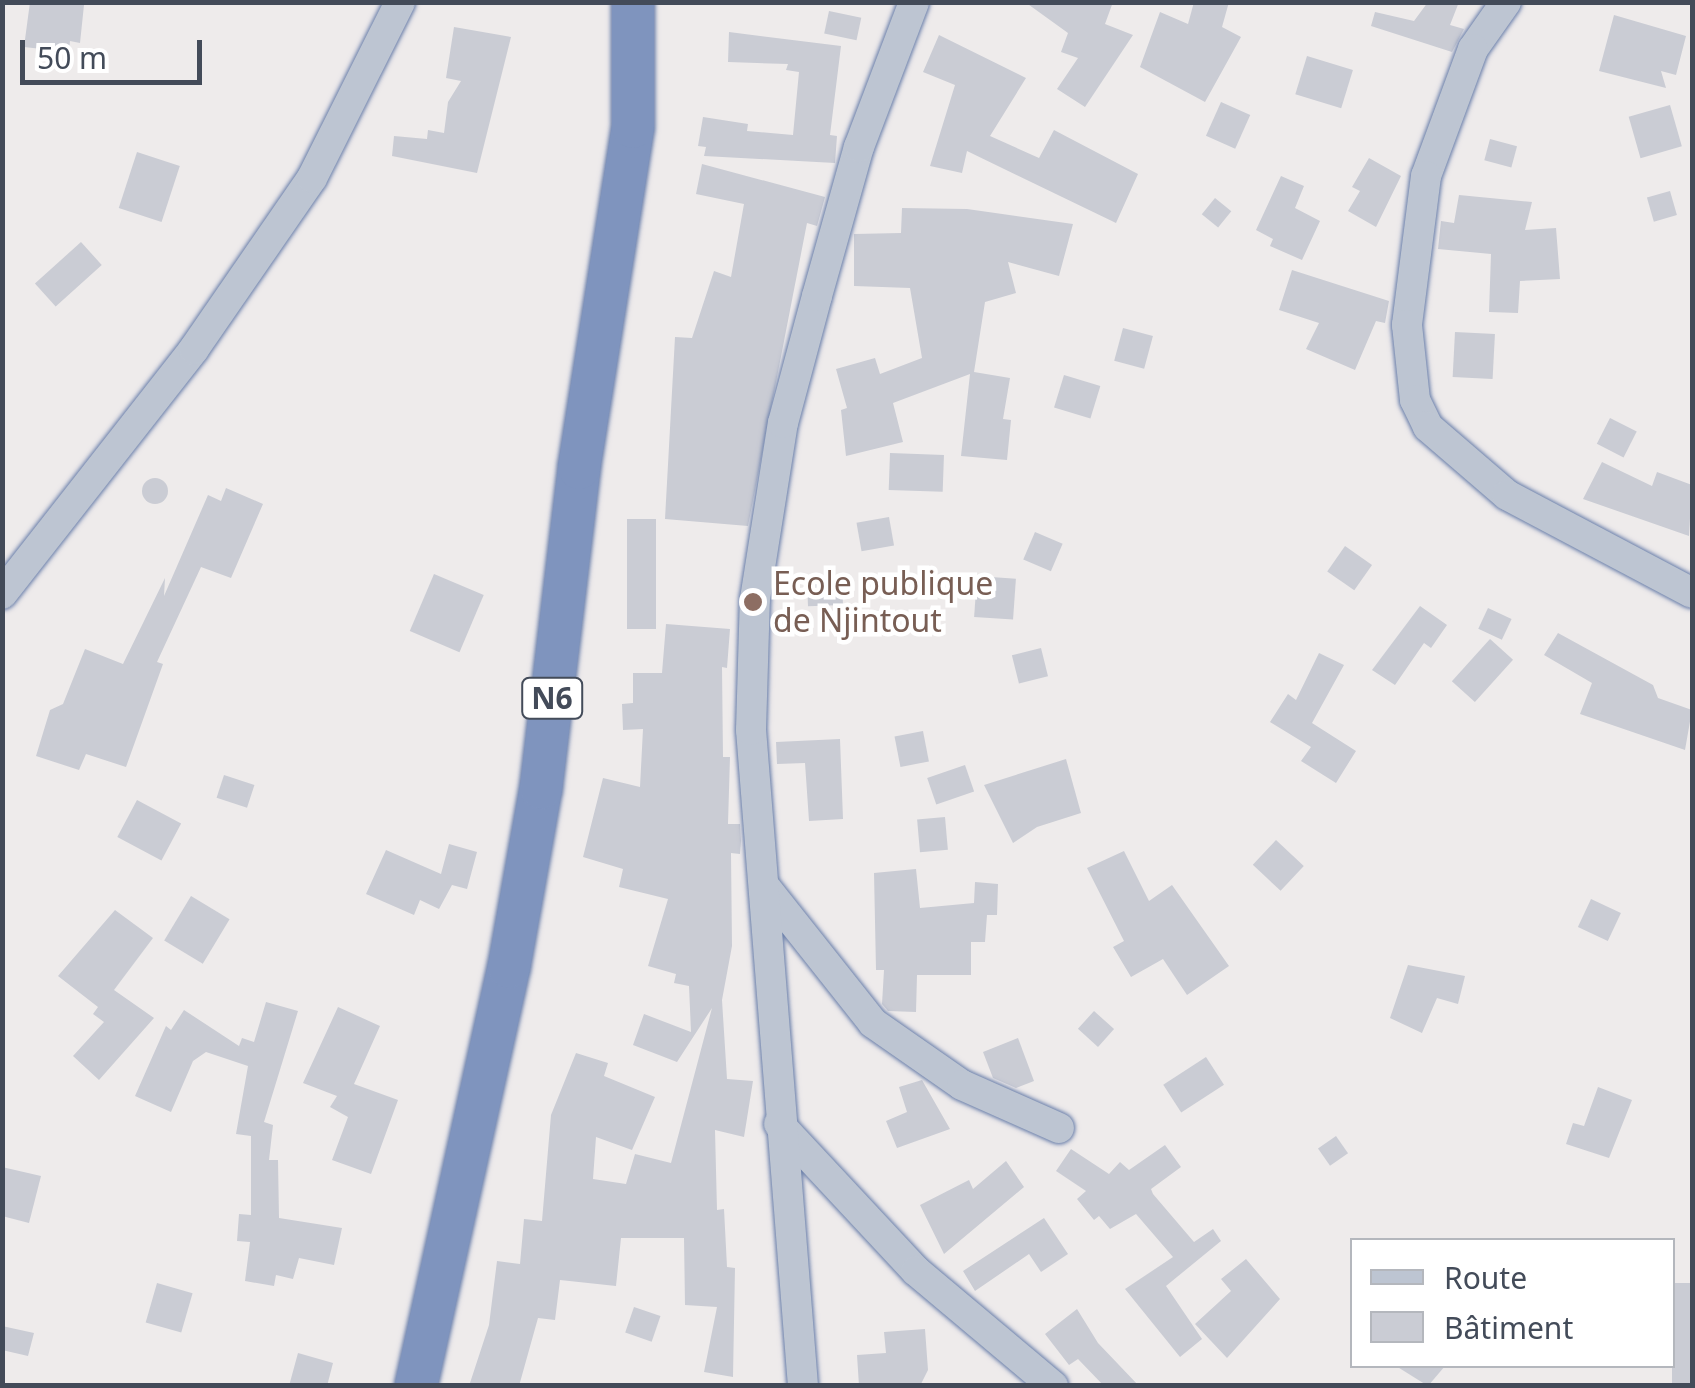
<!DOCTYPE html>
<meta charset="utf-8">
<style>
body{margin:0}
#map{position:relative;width:1695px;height:1388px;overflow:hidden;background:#eeebeb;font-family:"Noto Sans",sans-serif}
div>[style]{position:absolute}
.building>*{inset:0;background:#caccd4;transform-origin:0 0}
.round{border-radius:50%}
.roads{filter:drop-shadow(0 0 2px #6a7faa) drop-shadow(0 0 2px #6a7faa)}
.minor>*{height:30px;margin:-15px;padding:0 15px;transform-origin:15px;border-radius:15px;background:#bdc5d2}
.highway>*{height:42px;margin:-21px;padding:0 21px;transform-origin:21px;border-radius:21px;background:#7f94be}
.dots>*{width:28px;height:28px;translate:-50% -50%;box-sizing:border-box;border:5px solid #fff;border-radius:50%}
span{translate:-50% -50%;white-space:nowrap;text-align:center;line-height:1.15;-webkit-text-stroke:9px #fff;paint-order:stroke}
.shield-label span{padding:2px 8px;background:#fff;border:2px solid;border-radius:8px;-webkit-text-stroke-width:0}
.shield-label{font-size:30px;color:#434b59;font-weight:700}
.education-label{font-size:32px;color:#785e54}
.left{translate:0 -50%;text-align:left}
.frame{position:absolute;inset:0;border:5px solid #434b59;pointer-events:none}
.legend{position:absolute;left:1350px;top:1238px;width:325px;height:130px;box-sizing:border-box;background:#fff;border:2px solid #b4b7bd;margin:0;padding:12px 18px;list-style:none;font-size:30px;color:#434b59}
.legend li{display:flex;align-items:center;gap:20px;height:50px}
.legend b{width:50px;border:2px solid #b4b7bd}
.scale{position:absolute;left:20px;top:40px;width:182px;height:45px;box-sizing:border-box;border:5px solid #434b59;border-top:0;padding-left:12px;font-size:30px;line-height:35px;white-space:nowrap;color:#434b59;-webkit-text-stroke:8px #fff;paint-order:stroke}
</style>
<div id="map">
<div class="building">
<i style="clip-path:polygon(30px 2px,84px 5px,80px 43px,70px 41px,69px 52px,24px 47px)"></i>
<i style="clip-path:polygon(1025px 2px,1113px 2px,1105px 24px,1133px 35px,1085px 107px,1057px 89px,1078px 58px,1061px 52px,1068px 33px)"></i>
<i style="clip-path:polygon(1194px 2px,1229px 2px,1222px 27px,1241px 37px,1205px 102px,1140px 67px,1160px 12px,1188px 24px)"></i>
<i style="clip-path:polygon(1428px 2px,1459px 2px,1450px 25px,1464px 29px,1452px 52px,1371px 26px,1375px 12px,1414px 21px)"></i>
<i style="left:829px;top:11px;width:33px;height:23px;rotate:12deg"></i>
<i style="clip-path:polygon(1614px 15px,1686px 36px,1676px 75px,1661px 71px,1666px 88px,1599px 71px)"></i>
<i style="clip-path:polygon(454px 27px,511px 37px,477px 173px,392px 156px,394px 136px,427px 139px,428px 130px,444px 133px,448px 102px,461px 81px,446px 78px)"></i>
<i style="clip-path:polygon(729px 32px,841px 46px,830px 135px,837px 136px,835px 163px,704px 156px,706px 147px,698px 146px,703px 117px,748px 124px,747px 131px,793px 135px,799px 72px,786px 70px,788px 64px,728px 62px)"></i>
<i style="clip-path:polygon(939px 35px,1026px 78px,990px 136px,1039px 158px,1054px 130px,1138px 174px,1116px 223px,967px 151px,962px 173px,930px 166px,955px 85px,923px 72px)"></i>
<i style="left:1307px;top:56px;width:48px;height:40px;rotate:17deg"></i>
<i style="left:1221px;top:102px;width:32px;height:37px;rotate:24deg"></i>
<i style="left:1670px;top:105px;width:43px;height:43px;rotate:74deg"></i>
<i style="left:1490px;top:139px;width:28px;height:22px;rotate:15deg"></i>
<i style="left:137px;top:152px;width:45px;height:59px;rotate:18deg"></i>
<i style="clip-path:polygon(1369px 158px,1401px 176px,1376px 227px,1348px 211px,1360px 191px,1352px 187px)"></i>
<i style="clip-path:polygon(702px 164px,825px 197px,817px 226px,807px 223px,748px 526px,665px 519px,675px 337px,692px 338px,714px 271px,731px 277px,744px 204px,696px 194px)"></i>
<i style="clip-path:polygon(1281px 176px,1304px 186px,1295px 208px,1320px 221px,1302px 260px,1270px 246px,1273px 239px,1256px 230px)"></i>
<i style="left:1670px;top:191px;width:25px;height:24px;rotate:74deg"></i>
<i style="clip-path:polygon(1459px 195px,1532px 202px,1525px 230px,1556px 228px,1560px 279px,1520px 281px,1518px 313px,1489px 312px,1491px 254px,1438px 249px,1441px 221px,1454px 223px)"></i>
<i style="left:1215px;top:198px;width:21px;height:21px;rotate:39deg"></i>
<i style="clip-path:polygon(902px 208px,967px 209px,1073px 224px,1059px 276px,1008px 262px,1016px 293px,985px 302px,974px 372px,1010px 378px,1003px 419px,1011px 420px,1007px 460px,961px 456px,970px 374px,893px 403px,903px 442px,846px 456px,841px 410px,847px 408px,836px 369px,875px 358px,880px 374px,922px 358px,910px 288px,854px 286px,854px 234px,901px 233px)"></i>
<i style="left:81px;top:242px;width:31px;height:62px;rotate:48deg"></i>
<i style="clip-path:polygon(1292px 270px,1389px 301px,1385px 323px,1376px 321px,1355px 370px,1306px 349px,1319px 323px,1279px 310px)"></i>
<i style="left:1123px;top:328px;width:31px;height:34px;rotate:15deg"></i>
<i style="left:1455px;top:332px;width:40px;height:45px;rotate:3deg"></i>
<i style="left:1064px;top:375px;width:38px;height:34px;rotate:17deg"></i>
<i style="left:1610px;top:418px;width:30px;height:29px;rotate:27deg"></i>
<i style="left:890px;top:453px;width:54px;height:37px;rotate:2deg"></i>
<i style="clip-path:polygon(1602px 462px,1652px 486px,1657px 472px,1692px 485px,1689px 536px,1583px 499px)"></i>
<i class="round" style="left:142px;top:478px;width:26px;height:26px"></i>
<i style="clip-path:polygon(226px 488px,263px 504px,231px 578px,201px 567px,157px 662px,163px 664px,126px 767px,86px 754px,79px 770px,36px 756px,50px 710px,63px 704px,85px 649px,123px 664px,165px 578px,164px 596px,208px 495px,221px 501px)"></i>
<i style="left:889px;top:517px;width:29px;height:33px;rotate:80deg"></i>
<i style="left:627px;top:519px;width:29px;height:110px"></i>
<i style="left:1035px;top:532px;width:30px;height:30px;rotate:23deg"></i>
<i style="left:1345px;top:546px;width:33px;height:31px;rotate:35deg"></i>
<i style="left:434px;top:574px;width:54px;height:62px;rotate:23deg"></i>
<i style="left:977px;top:576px;width:39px;height:41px;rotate:4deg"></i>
<i style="left:842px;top:577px;width:28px;height:35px;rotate:88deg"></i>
<i style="clip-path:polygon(1420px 606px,1447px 625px,1431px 648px,1424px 643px,1395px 685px,1372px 670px)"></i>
<i style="left:1488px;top:608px;width:26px;height:23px;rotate:25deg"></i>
<i style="clip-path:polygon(666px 624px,730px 629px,727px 668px,722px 667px,723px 757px,730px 757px,728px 824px,740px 824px,741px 841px,740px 854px,731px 853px,732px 946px,722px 1000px,727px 1079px,753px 1081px,744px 1137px,715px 1130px,717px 1210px,724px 1209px,727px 1267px,735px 1268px,733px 1377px,704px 1372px,717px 1307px,685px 1305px,684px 1238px,621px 1238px,616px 1286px,560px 1280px,555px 1320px,538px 1318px,519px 1386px,469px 1386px,489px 1325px,497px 1261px,520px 1264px,524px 1219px,542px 1221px,551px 1115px,576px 1053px,608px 1063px,604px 1076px,655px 1097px,632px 1150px,596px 1137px,593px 1179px,626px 1184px,635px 1154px,671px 1163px,712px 1008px,677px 1062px,633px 1045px,644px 1014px,691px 1032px,689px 986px,674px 983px,676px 974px,648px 966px,668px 899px,619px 887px,623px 869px,583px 857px,603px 778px,640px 787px,643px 729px,623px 730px,622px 704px,633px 703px,633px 673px,662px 673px)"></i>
<i style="clip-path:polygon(1558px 633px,1653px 685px,1658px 698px,1692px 710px,1685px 750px,1580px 714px,1592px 683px,1544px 655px)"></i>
<i style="left:1490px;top:639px;width:31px;height:57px;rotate:42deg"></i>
<i style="left:1041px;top:648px;width:29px;height:30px;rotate:76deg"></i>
<i style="clip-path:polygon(1319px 653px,1344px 665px,1312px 723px,1356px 751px,1336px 783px,1301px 761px,1311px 747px,1270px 722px,1288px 694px,1296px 700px)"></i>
<i style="left:923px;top:731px;width:31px;height:29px;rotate:79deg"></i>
<i style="clip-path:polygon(840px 739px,843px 819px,809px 821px,805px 763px,777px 764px,776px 742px)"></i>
<i style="clip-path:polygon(1066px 759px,1081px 813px,1037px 827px,1013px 843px,984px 785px)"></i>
<i style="left:965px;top:765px;width:28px;height:40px;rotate:71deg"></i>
<i style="left:224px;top:775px;width:32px;height:24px;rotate:18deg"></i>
<i style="left:137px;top:800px;width:50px;height:42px;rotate:28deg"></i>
<i style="left:945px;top:817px;width:33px;height:28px;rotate:85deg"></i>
<i style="left:1276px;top:840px;width:38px;height:34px;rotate:43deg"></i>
<i style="clip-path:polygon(449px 844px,477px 852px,467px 889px,452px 885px,439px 909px,420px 900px,414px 915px,366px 894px,386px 850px,441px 874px)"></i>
<i style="clip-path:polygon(1124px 851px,1149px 901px,1172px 885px,1229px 966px,1187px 995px,1163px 959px,1131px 977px,1113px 947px,1124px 941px,1087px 868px)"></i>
<i style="clip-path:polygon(916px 869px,920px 908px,974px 903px,975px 882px,998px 884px,997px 915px,987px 915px,985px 942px,971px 942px,971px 975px,917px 975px,916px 1012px,888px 1011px,882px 1004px,884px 970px,876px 970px,874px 873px)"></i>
<i style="left:191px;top:896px;width:45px;height:52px;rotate:31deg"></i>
<i style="left:1591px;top:899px;width:33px;height:31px;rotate:25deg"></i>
<i style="clip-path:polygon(115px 910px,153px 938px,114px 990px,154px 1018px,99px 1080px,73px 1056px,104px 1022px,93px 1014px,98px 1007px,58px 976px)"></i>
<i style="clip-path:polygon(1408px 965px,1465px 976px,1458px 1004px,1437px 998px,1422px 1033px,1390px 1018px)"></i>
<i style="clip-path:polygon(266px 1002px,298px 1011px,264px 1122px,273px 1125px,269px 1160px,278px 1160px,279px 1218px,342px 1228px,334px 1265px,299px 1258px,293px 1279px,276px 1275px,274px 1286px,245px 1281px,250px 1242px,237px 1241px,239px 1214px,251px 1215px,251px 1136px,236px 1134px,248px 1066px,206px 1052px,193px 1061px,171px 1112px,135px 1096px,166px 1026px,171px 1030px,184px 1010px,239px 1046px,242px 1038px,254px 1042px)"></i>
<i style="clip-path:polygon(338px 1007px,380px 1026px,354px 1084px,398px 1100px,371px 1174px,332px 1160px,348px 1117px,330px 1107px,337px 1096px,303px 1083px)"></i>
<i style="left:1094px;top:1011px;width:27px;height:24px;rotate:42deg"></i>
<i style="clip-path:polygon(1018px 1038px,1034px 1081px,1016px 1088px,993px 1078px,983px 1052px)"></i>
<i style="left:1206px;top:1057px;width:33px;height:51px;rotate:57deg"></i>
<i style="clip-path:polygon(922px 1080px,950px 1129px,897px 1148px,886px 1121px,907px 1112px,899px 1087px)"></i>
<i style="clip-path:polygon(1598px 1087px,1632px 1100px,1609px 1158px,1566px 1144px,1573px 1123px,1584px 1126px)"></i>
<i style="left:1336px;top:1136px;width:21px;height:22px;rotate:55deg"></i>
<i style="clip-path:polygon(1165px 1145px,1181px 1167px,1151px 1189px,1153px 1194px,1194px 1242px,1213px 1229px,1221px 1241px,1166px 1286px,1202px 1339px,1180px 1357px,1125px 1289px,1173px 1257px,1136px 1214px,1110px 1229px,1099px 1216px,1094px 1220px,1077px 1199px,1086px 1191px,1056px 1171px,1071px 1149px,1109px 1174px,1120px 1162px,1129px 1170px)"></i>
<i style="clip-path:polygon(1006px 1161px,1024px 1187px,944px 1254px,920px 1205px,969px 1180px,973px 1189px)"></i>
<i style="clip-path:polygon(2px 1167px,41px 1176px,29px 1223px,2px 1216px)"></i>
<i style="clip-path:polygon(1044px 1218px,1068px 1254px,1041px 1272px,1029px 1254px,975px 1291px,963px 1271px)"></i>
<i style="clip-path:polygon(1246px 1259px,1280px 1299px,1227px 1358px,1195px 1324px,1231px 1291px,1221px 1279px)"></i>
<i style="left:157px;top:1283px;width:37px;height:41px;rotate:16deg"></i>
<i style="left:1692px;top:1283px;width:103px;height:20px;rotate:90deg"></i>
<i style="left:634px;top:1307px;width:28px;height:27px;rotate:19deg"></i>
<i style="clip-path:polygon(1077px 1309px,1098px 1343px,1139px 1386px,1104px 1386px,1078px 1359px,1069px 1365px,1045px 1334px)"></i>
<i style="clip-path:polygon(2px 1326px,34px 1333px,28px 1356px,2px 1350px)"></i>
<i style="clip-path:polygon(925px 1329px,928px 1370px,920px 1386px,859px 1386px,857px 1355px,886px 1353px,884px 1332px)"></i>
<i style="clip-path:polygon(298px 1353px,333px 1363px,327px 1386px,289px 1386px)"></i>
<i style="clip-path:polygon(1396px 1366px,1445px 1366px,1428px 1386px)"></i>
</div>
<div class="roads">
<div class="minor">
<i style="left:1506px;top:2px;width:57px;rotate:125.1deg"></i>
<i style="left:1473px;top:49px;width:135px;rotate:110.3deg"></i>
<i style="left:1426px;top:176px;width:150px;rotate:97.3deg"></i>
<i style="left:1407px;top:325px;width:75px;rotate:83.9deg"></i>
<i style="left:1415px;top:400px;width:30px;rotate:64deg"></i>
<i style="left:1428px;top:427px;width:104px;rotate:40.7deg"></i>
<i style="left:1507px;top:495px;width:209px;rotate:27.9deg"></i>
<i style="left:2px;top:594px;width:311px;rotate:-51.9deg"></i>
<i style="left:194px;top:349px;width:208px;rotate:-55.4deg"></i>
<i style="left:312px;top:178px;width:197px;rotate:-63.4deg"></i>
<i style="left:766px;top:888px;width:172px;rotate:51.6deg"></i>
<i style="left:873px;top:1023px;width:108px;rotate:34.9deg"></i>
<i style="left:962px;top:1085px;width:106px;rotate:23.9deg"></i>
<i style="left:779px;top:1124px;width:201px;rotate:47deg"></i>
<i style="left:916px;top:1271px;width:179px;rotate:40deg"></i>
<i style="left:803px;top:1386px;width:658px;rotate:-94.53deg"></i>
<i style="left:751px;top:730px;width:131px;rotate:-88.3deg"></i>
<i style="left:755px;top:599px;width:178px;rotate:-81deg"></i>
<i style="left:783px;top:423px;width:131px;rotate:-75deg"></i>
<i style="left:817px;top:296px;width:155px;rotate:-74.3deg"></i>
<i style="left:859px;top:147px;width:155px;rotate:-69.2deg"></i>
</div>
<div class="highway">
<i style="left:416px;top:1386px;width:429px;rotate:-77.5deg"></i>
<i style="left:509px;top:967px;width:182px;rotate:-79.9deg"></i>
<i style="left:541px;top:788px;width:322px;rotate:-83.2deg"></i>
<i style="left:579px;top:468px;width:345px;rotate:-81deg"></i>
<i style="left:633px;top:127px;width:125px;rotate:-90deg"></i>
</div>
</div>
<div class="dots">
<i style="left:753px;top:602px;background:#8d6e63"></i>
</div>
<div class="shield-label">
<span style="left:552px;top:698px">N6</span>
</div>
<div class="education-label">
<span class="left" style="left:773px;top:602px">Ecole publique<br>de Njintout</span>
</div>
<div class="frame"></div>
<ul class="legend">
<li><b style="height:12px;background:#bdc5d2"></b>Route</li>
<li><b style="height:28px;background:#caccd4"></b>Bâtiment</li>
</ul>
<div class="scale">50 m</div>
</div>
